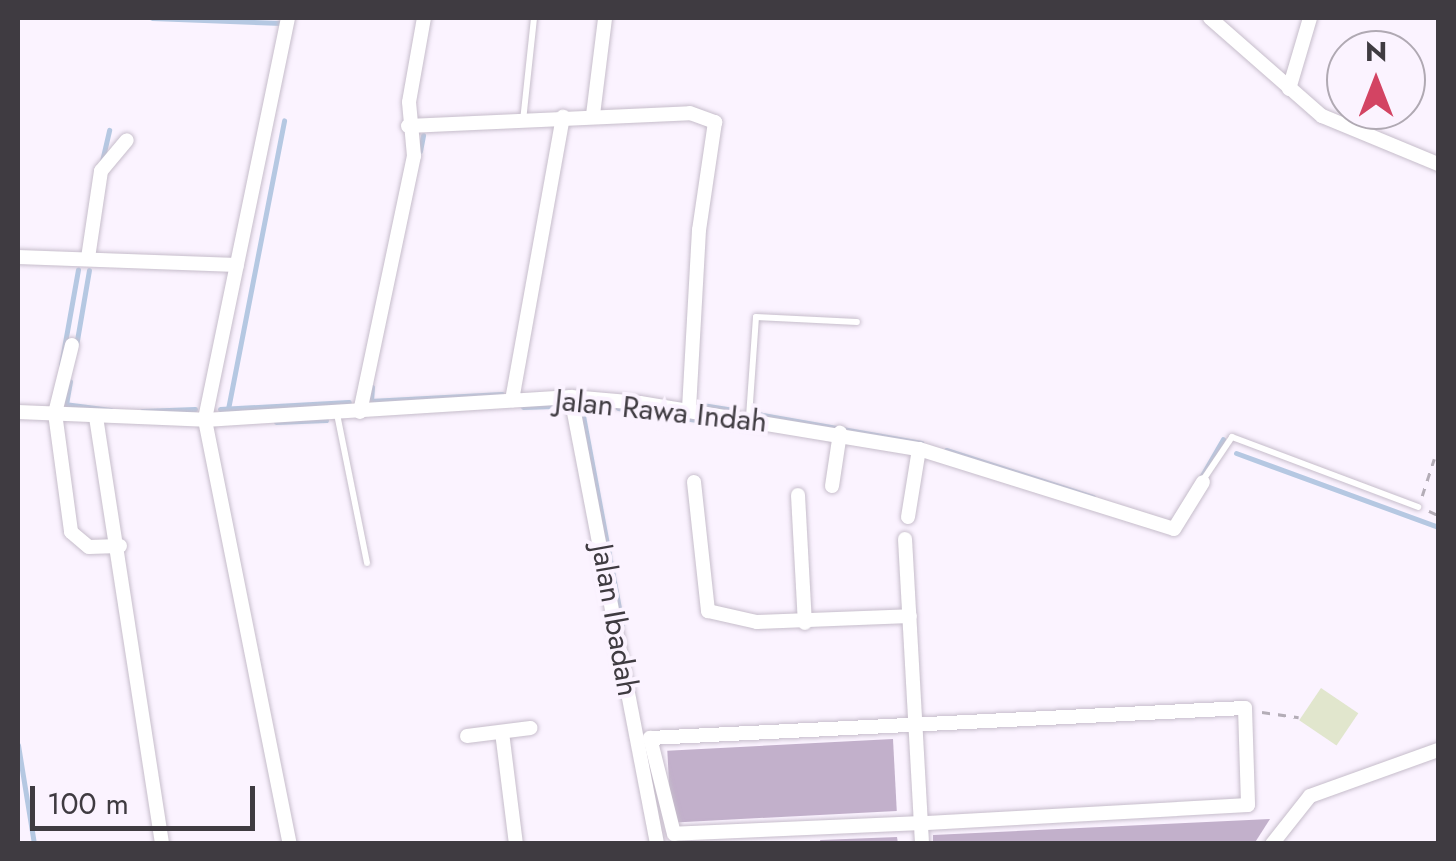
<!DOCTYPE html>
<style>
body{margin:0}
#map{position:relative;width:1456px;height:861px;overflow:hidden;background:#fbf3ff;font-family:Jost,sans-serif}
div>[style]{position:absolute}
.green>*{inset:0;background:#e1e6cd;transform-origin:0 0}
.stream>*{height:5px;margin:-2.5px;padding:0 2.5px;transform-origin:2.5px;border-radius:2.5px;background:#b5c8e2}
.building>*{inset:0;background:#c2b0cb;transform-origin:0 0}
.path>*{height:2.5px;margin-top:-1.25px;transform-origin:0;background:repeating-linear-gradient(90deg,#b4adb7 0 8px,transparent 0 16px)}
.roads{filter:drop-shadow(0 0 2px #c6bdcb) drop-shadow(0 0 2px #c6bdcb)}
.lane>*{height:6px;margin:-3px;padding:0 3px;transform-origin:3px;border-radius:3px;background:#fff}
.street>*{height:14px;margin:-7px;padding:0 7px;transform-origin:7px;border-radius:7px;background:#fff}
span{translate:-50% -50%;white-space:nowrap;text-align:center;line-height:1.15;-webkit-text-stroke:8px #fbf3ff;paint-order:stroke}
.street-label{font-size:30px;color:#3f3b41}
.frame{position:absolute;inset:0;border:20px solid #3f3b41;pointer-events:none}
.north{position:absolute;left:1326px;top:30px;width:100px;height:100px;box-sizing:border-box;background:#fbf3ff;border:2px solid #b0a9b3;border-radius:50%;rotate:0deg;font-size:28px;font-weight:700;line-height:40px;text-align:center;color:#3f3b41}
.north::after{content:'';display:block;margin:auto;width:35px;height:45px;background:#d34463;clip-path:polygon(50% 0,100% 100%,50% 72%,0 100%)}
.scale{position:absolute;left:30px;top:786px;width:225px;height:45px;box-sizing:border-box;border:5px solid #3f3b41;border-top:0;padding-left:12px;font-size:30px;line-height:35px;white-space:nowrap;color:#3f3b41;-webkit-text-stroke:8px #fbf3ff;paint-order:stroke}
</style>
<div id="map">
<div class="green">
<i style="left:1321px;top:688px;width:45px;height:39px;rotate:34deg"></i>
</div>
<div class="stream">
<i style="left:152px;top:18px;width:130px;rotate:2.2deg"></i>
<i style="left:420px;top:151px;width:16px;rotate:-79deg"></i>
<i style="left:102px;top:161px;width:32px;rotate:-77deg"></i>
<i style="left:76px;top:346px;width:77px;rotate:-80.3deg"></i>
<i style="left:61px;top:365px;width:97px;rotate:-79.9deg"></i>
<i style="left:370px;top:401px;width:132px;rotate:-3deg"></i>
<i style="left:371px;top:401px;width:14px;rotate:-86deg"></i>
<i style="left:64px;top:404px;width:47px;rotate:7.3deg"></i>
<i style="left:66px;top:404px;width:23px;rotate:-80deg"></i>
<i style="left:592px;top:405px;width:11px;rotate:180deg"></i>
<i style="left:581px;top:405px;width:223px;rotate:79.4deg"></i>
<i style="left:702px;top:405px;width:30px;rotate:9deg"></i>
<i style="left:523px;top:407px;width:30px;rotate:-2deg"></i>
<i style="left:618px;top:408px;width:118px;rotate:8.7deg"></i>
<i style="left:220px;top:409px;width:129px;rotate:-3.1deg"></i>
<i style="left:228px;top:409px;width:294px;rotate:-79deg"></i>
<i style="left:142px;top:411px;width:53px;rotate:-2.2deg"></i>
<i style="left:757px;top:414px;width:167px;rotate:10deg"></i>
<i style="left:276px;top:422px;width:50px;rotate:-2.3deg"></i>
<i style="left:946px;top:450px;width:154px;rotate:17.7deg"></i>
<i style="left:1236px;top:453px;width:215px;rotate:20.1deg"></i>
<i style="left:1200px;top:479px;width:46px;rotate:-60.1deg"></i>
<i style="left:18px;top:745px;width:100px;rotate:80.8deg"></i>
</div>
<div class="building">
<i style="left:893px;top:739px;width:72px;height:226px;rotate:87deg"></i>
<i style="clip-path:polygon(1270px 819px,1254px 844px,933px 844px,933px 835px)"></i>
<i style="clip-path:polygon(897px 837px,898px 844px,821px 844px,820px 840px)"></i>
</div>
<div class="path">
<i style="left:1422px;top:496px;width:39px;rotate:-72deg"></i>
<i style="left:1429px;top:511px;width:10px;rotate:24deg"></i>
<i style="left:1262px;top:712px;width:37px;rotate:8deg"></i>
</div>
<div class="roads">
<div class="lane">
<i style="left:523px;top:121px;width:104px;rotate:-83.9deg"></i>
<i style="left:337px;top:414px;width:152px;rotate:78.6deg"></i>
<i style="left:749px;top:417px;width:100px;rotate:-86deg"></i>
<i style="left:756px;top:317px;width:101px;rotate:2.8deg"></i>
<i style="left:1203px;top:480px;width:52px;rotate:-56deg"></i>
<i style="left:1232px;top:437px;width:199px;rotate:20.6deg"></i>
</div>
<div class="street">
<i style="left:288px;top:18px;width:410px;rotate:101.7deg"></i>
<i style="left:205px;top:420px;width:432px;rotate:78.7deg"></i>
<i style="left:1210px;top:18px;width:149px;rotate:41.2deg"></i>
<i style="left:1322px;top:116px;width:126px;rotate:22.5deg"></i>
<i style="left:1289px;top:89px;width:74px;rotate:-73.5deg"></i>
<i style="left:593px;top:115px;width:98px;rotate:-82.9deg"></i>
<i style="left:408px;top:126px;width:282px;rotate:-2.6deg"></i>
<i style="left:690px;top:113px;width:27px;rotate:20deg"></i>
<i style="left:715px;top:122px;width:109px;rotate:98.4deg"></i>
<i style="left:699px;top:230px;width:179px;rotate:93.2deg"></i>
<i style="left:18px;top:257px;width:219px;rotate:2.1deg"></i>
<i style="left:88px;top:258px;width:88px;rotate:-81.5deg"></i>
<i style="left:101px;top:171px;width:40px;rotate:-50deg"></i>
<i style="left:72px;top:345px;width:70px;rotate:104deg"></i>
<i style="left:55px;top:413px;width:120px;rotate:82.3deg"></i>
<i style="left:71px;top:532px;width:23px;rotate:40deg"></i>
<i style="left:89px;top:547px;width:31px;rotate:-2deg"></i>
<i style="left:571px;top:397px;width:455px;rotate:79.1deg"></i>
<i style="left:512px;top:400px;width:288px;rotate:-79.8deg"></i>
<i style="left:18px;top:412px;width:187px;rotate:2.4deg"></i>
<i style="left:205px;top:420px;width:367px;rotate:-3.6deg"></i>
<i style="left:571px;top:397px;width:69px;rotate:5deg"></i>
<i style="left:640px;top:403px;width:283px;rotate:9.4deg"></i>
<i style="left:919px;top:449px;width:267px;rotate:17.4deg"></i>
<i style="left:1174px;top:529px;width:55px;rotate:-58.3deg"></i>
<i style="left:360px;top:412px;width:262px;rotate:-78.1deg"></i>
<i style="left:414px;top:156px;width:54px;rotate:-95.3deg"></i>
<i style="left:409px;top:102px;width:85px;rotate:-79.9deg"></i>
<i style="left:96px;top:417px;width:432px;rotate:81.2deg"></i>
<i style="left:694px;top:482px;width:130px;rotate:83.8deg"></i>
<i style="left:708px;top:611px;width:50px;rotate:12.7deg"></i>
<i style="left:757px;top:622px;width:153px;rotate:-2.2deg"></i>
<i style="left:832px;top:486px;width:54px;rotate:-81.4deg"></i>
<i style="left:798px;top:495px;width:128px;rotate:86.9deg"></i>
<i style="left:908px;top:517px;width:69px;rotate:-80.8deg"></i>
<i style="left:905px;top:539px;width:305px;rotate:86.8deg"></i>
<i style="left:1245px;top:708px;width:97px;rotate:88.2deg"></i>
<i style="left:1248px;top:805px;width:326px;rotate:176.8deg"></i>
<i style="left:922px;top:823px;width:248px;rotate:177.5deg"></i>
<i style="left:674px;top:834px;width:99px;rotate:-104deg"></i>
<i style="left:650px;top:738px;width:596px;rotate:-2.89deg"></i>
<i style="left:502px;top:732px;width:113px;rotate:82.9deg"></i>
<i style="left:467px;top:736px;width:64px;rotate:-7.2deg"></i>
<i style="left:1272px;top:844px;width:61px;rotate:-51.6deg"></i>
<i style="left:1310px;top:796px;width:136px;rotate:-19.8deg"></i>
</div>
</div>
<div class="street-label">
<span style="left:661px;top:411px;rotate:6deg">Jalan Rawa Indah</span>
<span style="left:615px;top:620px;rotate:80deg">Jalan Ibadah</span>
</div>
<div class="frame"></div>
<div class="north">N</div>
<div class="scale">100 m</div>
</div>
